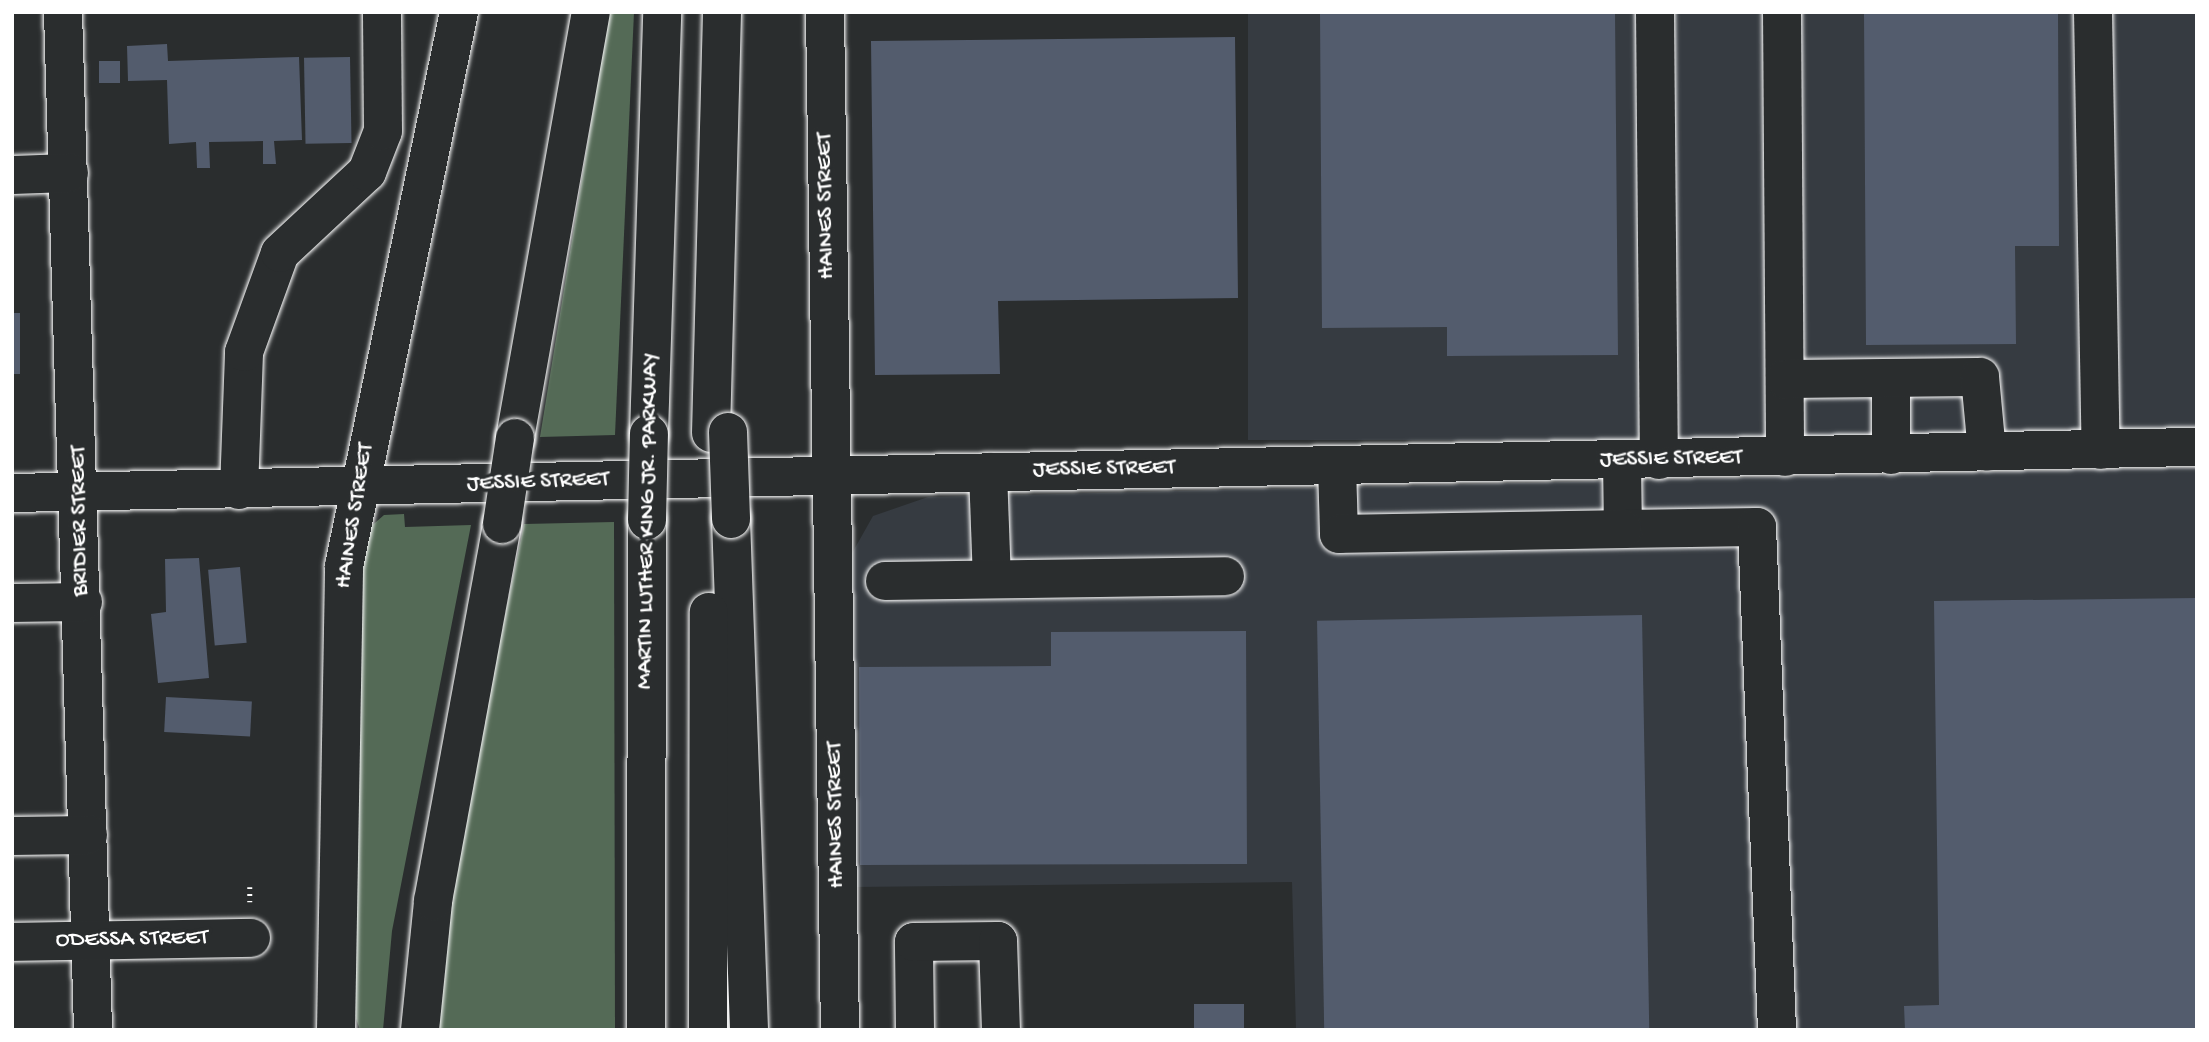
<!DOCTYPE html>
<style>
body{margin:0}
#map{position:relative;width:2209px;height:1042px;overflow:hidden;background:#2a2d2e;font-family:"Gochi Hand",sans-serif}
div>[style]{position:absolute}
.built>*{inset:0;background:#363b41;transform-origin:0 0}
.green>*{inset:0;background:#546a56}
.building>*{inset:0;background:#535c6d;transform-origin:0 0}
.path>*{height:4.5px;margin-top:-2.25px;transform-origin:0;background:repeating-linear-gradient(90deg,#fff 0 2px,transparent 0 7px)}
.roads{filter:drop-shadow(0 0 2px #fff) drop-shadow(0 0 2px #fff)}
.minor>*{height:38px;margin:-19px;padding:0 19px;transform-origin:19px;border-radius:19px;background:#2a2d2e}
.highway>*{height:38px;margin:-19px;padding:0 19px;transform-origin:19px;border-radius:19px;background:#2a2d2e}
.bridges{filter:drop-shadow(0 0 2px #fff) drop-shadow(0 0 2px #fff)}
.highway-bridge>*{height:38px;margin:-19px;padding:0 19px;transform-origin:19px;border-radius:19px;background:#2a2d2e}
span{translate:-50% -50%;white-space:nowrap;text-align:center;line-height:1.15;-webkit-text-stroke:7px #2a2d2e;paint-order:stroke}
.street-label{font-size:23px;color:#fff}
.frame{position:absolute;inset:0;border:14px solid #fff;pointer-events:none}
</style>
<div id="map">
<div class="built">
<i style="left:1248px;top:12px;width:949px;height:428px"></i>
<i style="clip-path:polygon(2197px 467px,2197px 1030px,1296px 1030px,1292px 882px,855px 887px,851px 555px,873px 516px,928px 497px)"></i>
</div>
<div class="green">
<i style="clip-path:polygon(609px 12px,634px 12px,615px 435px,540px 437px)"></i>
<i style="clip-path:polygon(404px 514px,405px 527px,471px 525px,392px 931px,383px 1030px,360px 1030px,352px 1007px,351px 655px,368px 529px,384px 515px)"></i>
<i style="clip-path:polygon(614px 522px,615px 1030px,431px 1030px,476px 755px,524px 524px)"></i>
</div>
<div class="building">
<i style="clip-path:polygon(1320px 12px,1615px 12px,1618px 355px,1447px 356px,1447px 327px,1322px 328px)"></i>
<i style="clip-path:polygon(1864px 12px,2058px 12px,2059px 246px,2015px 246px,2016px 344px,1866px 345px)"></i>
<i style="clip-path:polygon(1235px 37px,1238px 298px,998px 301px,1000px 374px,875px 375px,871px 41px)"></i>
<i style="clip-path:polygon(167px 44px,168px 61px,299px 57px,302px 140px,274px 141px,276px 164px,263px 164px,263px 141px,209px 142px,210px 168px,197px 168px,196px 142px,169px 144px,167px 80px,128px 81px,127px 46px)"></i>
<i style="left:350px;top:57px;width:86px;height:46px;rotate:89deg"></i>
<i style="left:99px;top:61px;width:21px;height:22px"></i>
<i style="left:12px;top:313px;width:8px;height:61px"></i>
<i style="clip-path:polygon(199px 558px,209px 678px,158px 683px,151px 614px,166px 612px,165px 559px)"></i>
<i style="left:240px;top:567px;width:76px;height:32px;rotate:85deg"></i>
<i style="clip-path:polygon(2197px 598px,2197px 1030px,1905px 1030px,1904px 1006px,1939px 1005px,1934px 601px)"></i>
<i style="left:1642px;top:615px;width:415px;height:325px;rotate:89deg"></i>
<i style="clip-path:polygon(1246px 631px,1247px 864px,860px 865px,859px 667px,1051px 666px,1051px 632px)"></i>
<i style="left:166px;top:697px;width:86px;height:35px;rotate:3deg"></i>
<i style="left:1194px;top:1004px;width:50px;height:26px"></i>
</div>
<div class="path">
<i style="left:250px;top:887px;width:15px;rotate:90deg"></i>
</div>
<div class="roads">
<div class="minor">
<i style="left:63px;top:12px;width:1018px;rotate:88.31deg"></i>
<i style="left:825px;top:12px;width:1018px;rotate:89.16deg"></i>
<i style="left:1655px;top:12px;width:448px;rotate:89.5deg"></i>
<i style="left:1782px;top:12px;width:445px;rotate:89.6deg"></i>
<i style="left:2093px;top:12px;width:438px;rotate:89deg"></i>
<i style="left:12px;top:175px;width:57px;rotate:-2deg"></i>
<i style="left:1891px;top:378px;width:77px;rotate:90deg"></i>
<i style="left:1785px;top:379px;width:195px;rotate:-0.6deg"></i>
<i style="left:1980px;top:377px;width:75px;rotate:84.7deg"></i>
<i style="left:1622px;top:461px;width:68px;rotate:89.2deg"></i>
<i style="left:1623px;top:529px;width:134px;rotate:-0.9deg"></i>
<i style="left:1757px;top:527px;width:503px;rotate:87.72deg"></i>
<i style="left:1337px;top:466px;width:68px;rotate:88.3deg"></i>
<i style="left:1339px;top:534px;width:284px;rotate:-1deg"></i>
<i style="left:988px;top:472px;width:107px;rotate:87.9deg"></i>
<i style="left:239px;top:490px;width:138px;rotate:-87.9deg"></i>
<i style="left:244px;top:352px;width:105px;rotate:-70deg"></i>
<i style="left:280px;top:253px;width:119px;rotate:-43deg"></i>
<i style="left:367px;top:172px;width:44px;rotate:-68.7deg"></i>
<i style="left:383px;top:131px;width:119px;rotate:-90.5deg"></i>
<i style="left:12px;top:493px;width:2185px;rotate:-1.21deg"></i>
<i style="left:885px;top:581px;width:340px;rotate:-0.8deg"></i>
<i style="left:12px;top:603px;width:71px;rotate:-0.8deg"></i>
<i style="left:12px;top:836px;width:76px;rotate:-0.8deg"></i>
<i style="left:12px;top:942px;width:239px;rotate:-1deg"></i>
<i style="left:336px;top:1030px;width:464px;rotate:-89deg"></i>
<i style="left:344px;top:566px;width:566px;rotate:-78.27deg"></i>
<i style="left:915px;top:1030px;width:88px;rotate:-90.7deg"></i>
<i style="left:914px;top:942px;width:84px;rotate:-0.7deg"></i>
<i style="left:998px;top:941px;width:89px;rotate:88.1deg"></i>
</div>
<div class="highway">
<i style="left:711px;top:433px;width:421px;rotate:-88.5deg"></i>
<i style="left:649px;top:434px;width:422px;rotate:-88.2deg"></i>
<i style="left:515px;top:438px;width:433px;rotate:-79.9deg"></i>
<i style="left:731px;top:519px;width:511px;rotate:87.98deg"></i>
<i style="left:420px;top:1030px;width:130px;rotate:-84.2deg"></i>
<i style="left:433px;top:901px;width:383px;rotate:-79.6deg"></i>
<i style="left:646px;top:1030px;width:510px;rotate:-89.89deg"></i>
<i style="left:708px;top:1030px;width:418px;rotate:-89.9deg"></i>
</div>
</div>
<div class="bridges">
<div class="highway-bridge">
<i style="left:728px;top:432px;width:87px;rotate:88deg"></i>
<i style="left:647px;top:520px;width:86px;rotate:-88.7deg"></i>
<i style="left:502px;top:524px;width:87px;rotate:-81.4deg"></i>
</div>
</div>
<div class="street-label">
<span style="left:827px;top:206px;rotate:-91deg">HAINES STREET</span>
<span style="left:1671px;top:460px;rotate:-1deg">JESSIE STREET</span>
<span style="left:1104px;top:470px;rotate:-1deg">JESSIE STREET</span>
<span style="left:538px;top:483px;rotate:-2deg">JESSIE STREET</span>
<span style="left:356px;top:516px;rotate:-81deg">HAINES STREET</span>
<span style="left:81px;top:521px;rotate:-91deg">BRIDIER STREET</span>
<span style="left:649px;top:521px;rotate:-89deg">MARTIN LUTHER KING JR. PARKWAY</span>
<span style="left:837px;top:815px;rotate:-91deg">HAINES STREET</span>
<span style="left:132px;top:940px;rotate:-1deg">ODESSA STREET</span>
</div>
<div class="frame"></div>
</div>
